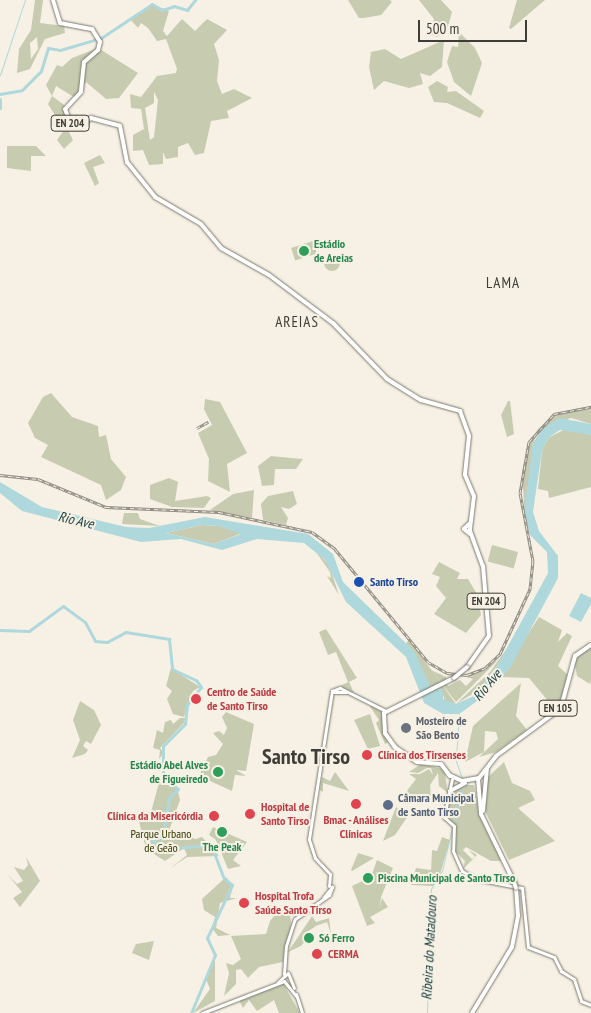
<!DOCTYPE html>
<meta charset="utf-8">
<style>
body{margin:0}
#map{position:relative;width:591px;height:1013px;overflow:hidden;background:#f6f1e4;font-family:"PT Sans Narrow",sans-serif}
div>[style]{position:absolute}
.green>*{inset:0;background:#c7ccb0;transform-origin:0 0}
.round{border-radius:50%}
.water>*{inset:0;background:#afd8dc}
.stream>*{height:1px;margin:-0.5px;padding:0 0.5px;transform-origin:0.5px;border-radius:0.5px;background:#afd8dc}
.river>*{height:3px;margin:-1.5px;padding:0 1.5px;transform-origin:1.5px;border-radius:1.5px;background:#afd8dc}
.roads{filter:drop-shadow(0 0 1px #7c786c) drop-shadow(0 0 1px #7c786c)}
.secondary>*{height:3px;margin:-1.5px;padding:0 1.5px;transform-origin:1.5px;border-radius:1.5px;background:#fff}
.primary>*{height:4px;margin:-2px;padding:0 2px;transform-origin:2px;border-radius:2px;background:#fff}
.rail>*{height:3px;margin-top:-1.5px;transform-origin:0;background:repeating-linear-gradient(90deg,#f6f1e4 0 4px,#8f8b83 0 8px);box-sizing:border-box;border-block:1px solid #8f8b83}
.bridges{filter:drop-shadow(0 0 1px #7c786c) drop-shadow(0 0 1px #7c786c)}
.primary-bridge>*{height:4px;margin:-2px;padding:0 2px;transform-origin:2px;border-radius:2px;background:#fff}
.dots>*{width:14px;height:14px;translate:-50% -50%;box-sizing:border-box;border:2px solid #f6f1e4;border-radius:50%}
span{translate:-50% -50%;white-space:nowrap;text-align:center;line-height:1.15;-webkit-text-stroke:4px #f6f1e4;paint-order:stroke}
.shield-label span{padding:1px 4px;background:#f6f1e4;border:1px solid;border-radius:4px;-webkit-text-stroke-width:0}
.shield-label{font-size:11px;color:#3f3d38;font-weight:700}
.leisure-label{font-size:12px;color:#27864d;font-weight:700}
.left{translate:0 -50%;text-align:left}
.right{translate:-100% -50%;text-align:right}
.transit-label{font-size:12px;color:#164399;font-weight:700}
.health-label{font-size:12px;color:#be3a42;font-weight:700}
.worship-label{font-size:12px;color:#5b616d;font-weight:700}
.service-label{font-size:12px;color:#4e5e75;font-weight:700}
.park-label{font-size:12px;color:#313700}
.water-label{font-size:14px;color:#143c3f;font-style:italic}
.quarter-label{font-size:15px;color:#3f3d38;letter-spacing:1px}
.town-label{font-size:22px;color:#3f3d38;font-weight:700}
.scale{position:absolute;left:418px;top:20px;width:109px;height:22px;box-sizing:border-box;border:2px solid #3f3d38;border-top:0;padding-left:6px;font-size:15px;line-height:18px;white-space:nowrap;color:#3f3d38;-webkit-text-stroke:4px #f6f1e4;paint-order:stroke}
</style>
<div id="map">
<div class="green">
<i style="clip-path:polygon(evenodd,35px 0,43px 0,40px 23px,64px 26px,65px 33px,45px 39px,30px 69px,17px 73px,19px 49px,31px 30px,35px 0,37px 37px,38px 49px,31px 59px,30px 43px,37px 37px)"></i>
<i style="clip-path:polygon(348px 0,390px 0,392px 2px,381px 15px,364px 18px,359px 18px)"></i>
<i style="clip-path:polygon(419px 0,441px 0,452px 12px,447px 30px,437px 37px,430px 34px,434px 19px)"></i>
<i style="clip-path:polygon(517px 0,545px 0,511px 29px,509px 28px)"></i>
<i style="clip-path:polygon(evenodd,152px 4px,169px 11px,163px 31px,167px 36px,182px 19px,195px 31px,207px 19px,227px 30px,214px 44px,219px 60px,217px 81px,222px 94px,234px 89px,252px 98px,227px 111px,229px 118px,211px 121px,204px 153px,195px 155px,188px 143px,178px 147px,178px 157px,166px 159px,163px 152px,163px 164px,149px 165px,143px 150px,133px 151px,133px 135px,144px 129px,141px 109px,131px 108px,130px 94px,141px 97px,157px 76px,176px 73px,177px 69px,166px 39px,157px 41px,148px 28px,141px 23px,138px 28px,130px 19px,152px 4px,154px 92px,158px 100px,154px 137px,150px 140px,145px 108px,154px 103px,154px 92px)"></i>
<i style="clip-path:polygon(459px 32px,475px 48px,482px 63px,471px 96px,454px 82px,447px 62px,452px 46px,458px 47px)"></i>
<i style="clip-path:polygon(444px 40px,442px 67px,430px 76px,420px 73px,423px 84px,409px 88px,384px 81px,374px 90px,369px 67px,371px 52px,385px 49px,401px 59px)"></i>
<i style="clip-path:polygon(98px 48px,138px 73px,119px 98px,106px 99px,86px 82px,77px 99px,56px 86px,52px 96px,67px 107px,66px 126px,73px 140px,64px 149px,57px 140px,64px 130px,48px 104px,52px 96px,46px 85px,57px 65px,62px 67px,72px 58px)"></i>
<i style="clip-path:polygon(437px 81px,448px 87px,447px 92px,456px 91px,484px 111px,480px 118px,447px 103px,434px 102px,428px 87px)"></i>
<i style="clip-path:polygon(7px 146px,36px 146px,46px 156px,31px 156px,31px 171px,7px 168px)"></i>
<i style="clip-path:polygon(100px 155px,105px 163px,93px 167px,99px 183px,95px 186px,84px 163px)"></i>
<i style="left:313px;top:241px;width:13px;height:23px;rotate:72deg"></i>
<i class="round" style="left:324px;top:255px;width:16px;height:16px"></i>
<i style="clip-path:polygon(51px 393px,72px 417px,98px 426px,99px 437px,106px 435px,111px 459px,126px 477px,121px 490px,106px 500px,101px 485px,41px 457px,48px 445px,35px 438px,28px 423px,43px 397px)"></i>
<i style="clip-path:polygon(205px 399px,220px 402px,247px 453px,227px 464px,230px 492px,208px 481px,209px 459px,198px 433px,212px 425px,204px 409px)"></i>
<i style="clip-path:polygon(508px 401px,510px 401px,514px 434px,507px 437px,501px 415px)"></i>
<i style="clip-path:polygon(579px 408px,591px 409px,591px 424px,571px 418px,543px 428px,535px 437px,525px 520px,522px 471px,529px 445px,538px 429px,554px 416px)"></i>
<i style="clip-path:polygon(567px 428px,591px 435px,591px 487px,549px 498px,548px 491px,538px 489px,542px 450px,548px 438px)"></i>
<i style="clip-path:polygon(271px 456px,291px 458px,303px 459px,296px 469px,275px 469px,274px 485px,262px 486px,258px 466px)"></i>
<i style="clip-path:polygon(169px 478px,178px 482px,175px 501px,207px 496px,211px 498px,204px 508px,172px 507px,150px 499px,150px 485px)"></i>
<i style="clip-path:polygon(254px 490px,252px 518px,210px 510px,233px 494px)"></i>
<i style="clip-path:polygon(293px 491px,297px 504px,289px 509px,281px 507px,288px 518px,286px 525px,263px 520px,261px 504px,268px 496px)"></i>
<i style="clip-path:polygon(124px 513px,138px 513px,140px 519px,160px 526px,122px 524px)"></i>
<i style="clip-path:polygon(202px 525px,219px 526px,242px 533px,214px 544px,166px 533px)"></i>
<i style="left:492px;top:545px;width:27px;height:17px;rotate:15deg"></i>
<i style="clip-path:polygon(314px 549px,329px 565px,339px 595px,327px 576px,331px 578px,330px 572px)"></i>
<i style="clip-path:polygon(439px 562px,460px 573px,457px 579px,468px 579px,477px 594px,481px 615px,466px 633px,434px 614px,446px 598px,436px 586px,440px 577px,432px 574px)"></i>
<i style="clip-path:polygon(539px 617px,562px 630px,558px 642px,567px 633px,572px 636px,558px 666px,568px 675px,561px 700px,544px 719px,548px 701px,529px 678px,500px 677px)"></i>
<i style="clip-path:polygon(326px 629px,357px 678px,349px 682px,354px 693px,340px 686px,348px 682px,336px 652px,328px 655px,319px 632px)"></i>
<i style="clip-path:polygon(517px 635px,497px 666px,479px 690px,456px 704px,445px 701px,441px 689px,431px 688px,406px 644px,409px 639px,456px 704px,490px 672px)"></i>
<i style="clip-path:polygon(591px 646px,591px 680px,590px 684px,577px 676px,574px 660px)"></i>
<i style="clip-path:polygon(498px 660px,456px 702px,431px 670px,446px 677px,448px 686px,460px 680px,466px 686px,473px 679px,466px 677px)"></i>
<i style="clip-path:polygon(171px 668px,200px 687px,193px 691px,184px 717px,173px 714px,167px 699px,172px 691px,166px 686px)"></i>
<i style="clip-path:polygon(521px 683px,516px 716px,527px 730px,496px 752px,479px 757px,498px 739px,496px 732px,485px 731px,484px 752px,465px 762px,473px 726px)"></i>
<i style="clip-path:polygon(80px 701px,94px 710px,101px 725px,91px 744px,86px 741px,83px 746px,88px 750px,85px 754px,72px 758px,80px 740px,73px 720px)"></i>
<i style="clip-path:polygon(369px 705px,382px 712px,389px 742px,385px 744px,376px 723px,379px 720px)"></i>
<i style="clip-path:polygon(226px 712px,254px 724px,246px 771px,236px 770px,246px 776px,235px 775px,232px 791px,199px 776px,208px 757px,216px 755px,223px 744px,213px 733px,219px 731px,224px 735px,227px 728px,222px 717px)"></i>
<i style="clip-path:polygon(370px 714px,380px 746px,368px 749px,354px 720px)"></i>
<i style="clip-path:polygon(180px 718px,185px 718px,184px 723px,160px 748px,164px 753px,159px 759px,160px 750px,153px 748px,157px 730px,163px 733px,165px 722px,171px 720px,173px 724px)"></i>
<i style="clip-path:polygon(504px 762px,512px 783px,530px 791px,535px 800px,518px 808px,555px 841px,509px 860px,483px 807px,487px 778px)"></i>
<i style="clip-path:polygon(421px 764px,444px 769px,448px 793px,439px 786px,438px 773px,430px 785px,431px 796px,423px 800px,406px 792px,416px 779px,409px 774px,420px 774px,429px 769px,433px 775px,431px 768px,427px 768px,418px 773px,409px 772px)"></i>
<i style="clip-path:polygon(162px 772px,164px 782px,177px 786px,180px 800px,170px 828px,195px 839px,202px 837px,219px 856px,187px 857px,171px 868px,187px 855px,184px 848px,165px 861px,146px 849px,137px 814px,151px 812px)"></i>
<i style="clip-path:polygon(335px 772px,349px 791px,323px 783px,323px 792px,320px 790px,322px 777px,330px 781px)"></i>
<i style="clip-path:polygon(459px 785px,474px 785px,480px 814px,503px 861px,491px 861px,466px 847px,463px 850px,472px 859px,475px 857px,469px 850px,477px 855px,463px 869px,465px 861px,454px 850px,456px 827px,445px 814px,452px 791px)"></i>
<i style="clip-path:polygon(396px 807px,408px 816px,395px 835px,383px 841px)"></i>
<i style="clip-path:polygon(213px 827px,247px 842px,233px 860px,241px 866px,228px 869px,216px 840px,209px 835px)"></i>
<i style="clip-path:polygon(442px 837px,450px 840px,439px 878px,433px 886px,411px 885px,416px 868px,431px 870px,432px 850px,437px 851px)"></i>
<i style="clip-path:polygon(358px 853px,374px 858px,352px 871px,351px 870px)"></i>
<i style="clip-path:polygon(26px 857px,40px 881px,20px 907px,13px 898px,22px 892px,7px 874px,17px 884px,23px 881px,14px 867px,24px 870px,28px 865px)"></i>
<i style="clip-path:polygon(377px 860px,393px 868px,381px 897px,380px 907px,382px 898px,388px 907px,370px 917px,375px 923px,367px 926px,352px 886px,371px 877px)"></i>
<i style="clip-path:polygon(226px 877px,233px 886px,230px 898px,237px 898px,220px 903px,216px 928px,230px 935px,218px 936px,212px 928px,215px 917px,204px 910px,202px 899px)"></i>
<i style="clip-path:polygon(280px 909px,290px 913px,291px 924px,283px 962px,259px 967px,248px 978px,241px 969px,236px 970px,236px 984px,224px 996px,229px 973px,226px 963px,233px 965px,241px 959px,231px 936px,266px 934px,270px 921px)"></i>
<i style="clip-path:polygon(312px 916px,316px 922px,329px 918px,331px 934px,327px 922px,316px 926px,304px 934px,306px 940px,301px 946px,288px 952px)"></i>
<i style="clip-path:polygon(154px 941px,149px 960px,132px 953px,136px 944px)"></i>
<i style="clip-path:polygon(215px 956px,215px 1001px,193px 1013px,210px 989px,206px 979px)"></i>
<i style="clip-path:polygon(283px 983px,300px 1013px,279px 1013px,274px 1000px,257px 1011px,249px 1000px,243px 1008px,239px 1000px,244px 996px)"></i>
</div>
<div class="water">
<i style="clip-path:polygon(evenodd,560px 418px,591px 424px,591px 435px,560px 430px,548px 438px,542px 450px,533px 512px,539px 531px,558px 556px,558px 578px,510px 668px,487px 694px,459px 714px,443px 714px,424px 703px,406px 657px,346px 602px,325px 560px,304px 543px,257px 539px,222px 550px,181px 539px,141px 542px,22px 511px,0 493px,0 482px,42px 507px,126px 527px,149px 528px,205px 517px,308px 534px,333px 554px,343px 582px,414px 651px,431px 688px,443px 690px,443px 699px,456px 704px,474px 696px,497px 666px,548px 573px,547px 552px,530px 535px,524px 512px,533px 443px,543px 428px,560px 418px,202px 525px,219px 526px,241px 534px,214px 544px,166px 533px,202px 525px)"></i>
<i style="clip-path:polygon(581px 593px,591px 598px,591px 604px,581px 622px,569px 616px)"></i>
</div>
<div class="stream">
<i style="left:0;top:75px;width:79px;rotate:-71.6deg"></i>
<i style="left:456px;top:758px;width:44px;rotate:-86.1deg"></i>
<i style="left:456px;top:761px;width:18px;rotate:71deg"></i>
<i style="left:453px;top:823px;width:40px;rotate:-74deg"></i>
<i style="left:427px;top:1013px;width:124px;rotate:-88.2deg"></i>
<i style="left:431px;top:889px;width:21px;rotate:-59deg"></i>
<i style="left:442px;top:871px;width:44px;rotate:-76.9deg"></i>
</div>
<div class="river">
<i style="left:0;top:94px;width:22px;rotate:-10deg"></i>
<i style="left:22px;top:90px;width:27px;rotate:-45deg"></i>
<i style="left:41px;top:71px;width:24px;rotate:-73deg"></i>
<i style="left:48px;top:48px;width:12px;rotate:9deg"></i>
<i style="left:60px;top:50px;width:43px;rotate:-16.3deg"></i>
<i style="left:101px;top:38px;width:61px;rotate:-33.7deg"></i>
<i style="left:152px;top:4px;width:12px;rotate:31deg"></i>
<i style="left:162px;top:10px;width:13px;rotate:-18deg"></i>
<i style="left:174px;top:6px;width:14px;rotate:17deg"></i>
<i style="left:187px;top:10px;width:13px;rotate:-51deg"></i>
<i style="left:0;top:99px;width:9px;rotate:90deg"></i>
<i style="left:0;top:630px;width:29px;rotate:2deg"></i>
<i style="left:29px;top:631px;width:42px;rotate:-36.3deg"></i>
<i style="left:63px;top:606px;width:27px;rotate:36deg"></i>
<i style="left:85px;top:622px;width:21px;rotate:62deg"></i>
<i style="left:95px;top:641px;width:12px;rotate:5deg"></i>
<i style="left:107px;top:642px;width:21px;rotate:-28deg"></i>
<i style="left:126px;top:632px;width:44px;rotate:9.2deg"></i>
<i style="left:169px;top:639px;width:30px;rotate:84deg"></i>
<i style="left:172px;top:669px;width:26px;rotate:25deg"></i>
<i style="left:196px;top:680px;width:9px;rotate:54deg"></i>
<i style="left:201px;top:687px;width:23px;rotate:128deg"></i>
<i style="left:187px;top:705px;width:19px;rotate:96deg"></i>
<i style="left:185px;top:724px;width:31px;rotate:135deg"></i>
<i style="left:163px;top:746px;width:33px;rotate:90deg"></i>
<i style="left:163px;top:779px;width:18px;rotate:34deg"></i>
<i style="left:178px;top:789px;width:13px;rotate:135deg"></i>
<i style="left:169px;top:798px;width:42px;rotate:99.7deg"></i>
<i style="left:162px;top:839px;width:8px;rotate:-150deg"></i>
<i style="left:155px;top:835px;width:6px;rotate:135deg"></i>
<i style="left:151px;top:839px;width:16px;rotate:38deg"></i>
<i style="left:164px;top:849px;width:47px;rotate:-4.9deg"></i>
<i style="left:211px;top:845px;width:34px;rotate:69deg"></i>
<i style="left:191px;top:1013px;width:63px;rotate:-67.5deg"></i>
<i style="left:215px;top:955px;width:19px;rotate:-115deg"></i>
<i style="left:207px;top:938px;width:59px;rotate:-64.7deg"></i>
<i style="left:232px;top:885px;width:11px;rotate:-139deg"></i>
</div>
<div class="roads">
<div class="secondary">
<i style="left:332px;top:691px;width:9px;rotate:-21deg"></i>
<i style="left:340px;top:688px;width:51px;rotate:26.6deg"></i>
<i style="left:333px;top:692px;width:13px"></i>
<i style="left:452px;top:779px;width:39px;rotate:102deg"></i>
<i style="left:444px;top:817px;width:13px;rotate:42deg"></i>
<i style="left:454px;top:826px;width:25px;rotate:92deg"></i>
<i style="left:453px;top:851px;width:22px;rotate:66deg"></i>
<i style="left:462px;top:871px;width:16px;rotate:30deg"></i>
<i style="left:476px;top:879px;width:47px;rotate:11.1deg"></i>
<i style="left:522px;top:888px;width:59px;rotate:84.2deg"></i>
<i style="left:528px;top:947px;width:28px;rotate:21deg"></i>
<i style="left:554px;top:957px;width:16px;rotate:63deg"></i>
<i style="left:561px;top:971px;width:15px;rotate:32deg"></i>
<i style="left:574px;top:979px;width:23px;rotate:72deg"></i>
<i style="left:581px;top:1001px;width:11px;rotate:22deg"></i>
<i style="left:329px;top:886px;width:12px;rotate:-85deg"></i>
<i style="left:330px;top:874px;width:22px;rotate:-133deg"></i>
<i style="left:315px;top:858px;width:20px;rotate:-108deg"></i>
<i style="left:309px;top:839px;width:150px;rotate:-81.2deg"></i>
<i style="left:284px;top:974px;width:28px;rotate:-86deg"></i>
<i style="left:286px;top:946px;width:28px;rotate:-72deg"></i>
<i style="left:295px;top:919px;width:42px;rotate:-35.2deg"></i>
<i style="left:329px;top:895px;width:9px;rotate:-69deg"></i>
<i style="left:332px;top:887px;width:14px;rotate:129deg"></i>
<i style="left:278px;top:982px;width:13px;rotate:-42deg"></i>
<i style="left:288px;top:973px;width:16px;rotate:68deg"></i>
<i style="left:296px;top:994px;width:20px;rotate:72deg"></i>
<i style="left:202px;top:1013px;width:88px;rotate:-21.3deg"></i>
<i style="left:284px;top:981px;width:19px;rotate:51deg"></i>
</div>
<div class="primary">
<i style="left:53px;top:0;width:24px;rotate:73deg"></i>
<i style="left:60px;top:23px;width:33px;rotate:11deg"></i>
<i style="left:92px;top:29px;width:15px;rotate:58deg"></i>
<i style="left:100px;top:42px;width:8px;rotate:104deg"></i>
<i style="left:98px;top:50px;width:18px;rotate:139deg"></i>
<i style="left:84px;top:62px;width:30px;rotate:96deg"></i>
<i style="left:81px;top:92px;width:23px;rotate:133deg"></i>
<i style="left:65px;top:109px;width:17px;rotate:69deg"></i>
<i style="left:71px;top:125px;width:6px;rotate:18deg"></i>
<i style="left:77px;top:127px;width:17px;rotate:-33deg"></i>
<i style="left:91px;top:118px;width:30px;rotate:15deg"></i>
<i style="left:120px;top:126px;width:37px;rotate:79deg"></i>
<i style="left:127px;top:162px;width:45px;rotate:51.3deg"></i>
<i style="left:155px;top:197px;width:53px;rotate:30.4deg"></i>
<i style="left:201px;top:224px;width:31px;rotate:50deg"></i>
<i style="left:221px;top:248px;width:55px;rotate:29.4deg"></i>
<i style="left:269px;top:275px;width:80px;rotate:36.9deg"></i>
<i style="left:333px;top:323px;width:78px;rotate:46deg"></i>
<i style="left:387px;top:379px;width:40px;rotate:32deg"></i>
<i style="left:421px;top:400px;width:41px;rotate:15.8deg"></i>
<i style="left:460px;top:411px;width:27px;rotate:70deg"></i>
<i style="left:469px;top:436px;width:39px;rotate:96deg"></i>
<i style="left:465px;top:475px;width:23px;rotate:67deg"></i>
<i style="left:474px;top:496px;width:35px;rotate:97deg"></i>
<i style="left:470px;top:531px;width:37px;rotate:70deg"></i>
<i style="left:483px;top:566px;width:70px;rotate:85.1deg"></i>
<i style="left:489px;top:636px;width:38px;rotate:125deg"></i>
<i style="left:470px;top:534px;width:8px;rotate:-140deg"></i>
<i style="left:464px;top:529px;width:8px;rotate:-45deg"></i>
<i style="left:449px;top:775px;width:14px;rotate:25deg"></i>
<i style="left:462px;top:781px;width:17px;rotate:-10deg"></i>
<i style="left:479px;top:778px;width:28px;rotate:-52deg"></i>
<i style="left:496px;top:756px;width:71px;rotate:-36.4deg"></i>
<i style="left:553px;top:714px;width:17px;rotate:-54deg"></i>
<i style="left:563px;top:700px;width:46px;rotate:-74.7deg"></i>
<i style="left:575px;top:656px;width:19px;rotate:-35deg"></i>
<i style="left:450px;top:776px;width:15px;rotate:-127deg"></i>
<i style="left:441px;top:764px;width:24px;rotate:-175deg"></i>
<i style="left:417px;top:762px;width:27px;rotate:-146deg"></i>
<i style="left:395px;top:747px;width:17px;rotate:-126deg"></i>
<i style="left:385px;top:733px;width:20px;rotate:-93deg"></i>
<i style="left:384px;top:713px;width:78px;rotate:-26.6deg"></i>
<i style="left:478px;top:779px;width:35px;rotate:85deg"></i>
<i style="left:481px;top:814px;width:76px;rotate:64.1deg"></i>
<i style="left:450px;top:791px;width:17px;rotate:-28deg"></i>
<i style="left:483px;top:811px;width:43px;rotate:-84.7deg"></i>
<i style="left:472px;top:1013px;width:77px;rotate:-58.8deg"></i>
<i style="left:512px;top:947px;width:32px;rotate:-79deg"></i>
<i style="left:518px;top:916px;width:28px;rotate:-94deg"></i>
</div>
</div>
<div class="rail">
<i style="left:197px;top:428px;width:13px;rotate:-29deg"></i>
<i style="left:0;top:475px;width:38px;rotate:6deg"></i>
<i style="left:38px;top:479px;width:74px;rotate:22.4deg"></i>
<i style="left:106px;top:507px;width:113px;rotate:2.5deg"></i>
<i style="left:219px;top:512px;width:95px;rotate:12.1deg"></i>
<i style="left:312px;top:532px;width:29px;rotate:36deg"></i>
<i style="left:335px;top:549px;width:146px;rotate:50.5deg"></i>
<i style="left:428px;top:662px;width:22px;rotate:30deg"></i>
<i style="left:447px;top:673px;width:20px;rotate:6deg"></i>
<i style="left:467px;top:675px;width:19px;rotate:-21deg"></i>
<i style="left:485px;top:668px;width:21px;rotate:-43deg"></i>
<i style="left:500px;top:654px;width:72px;rotate:-65.2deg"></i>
<i style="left:530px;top:589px;width:28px;rotate:-84deg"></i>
<i style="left:533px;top:561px;width:69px;rotate:-100.8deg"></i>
<i style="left:520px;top:493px;width:52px;rotate:-80deg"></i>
<i style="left:529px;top:442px;width:38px;rotate:-48deg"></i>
<i style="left:554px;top:414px;width:38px;rotate:-11deg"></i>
</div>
<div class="bridges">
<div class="primary-bridge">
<i style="left:454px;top:678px;width:17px;rotate:-40deg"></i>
<i style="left:514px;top:882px;width:6px;rotate:72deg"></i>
</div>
</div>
<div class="dots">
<i style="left:304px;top:251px;background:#2e9e5b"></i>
<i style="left:359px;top:582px;background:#1a4fb4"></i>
<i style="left:196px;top:699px;background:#e0444e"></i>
<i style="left:406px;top:728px;background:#6b7280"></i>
<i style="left:367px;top:755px;background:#e0444e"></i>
<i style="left:218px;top:772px;background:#2e9e5b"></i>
<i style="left:356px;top:804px;background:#e0444e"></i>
<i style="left:388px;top:805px;background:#5c6f8a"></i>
<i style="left:250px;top:814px;background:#e0444e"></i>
<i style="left:214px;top:816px;background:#e0444e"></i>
<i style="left:222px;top:832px;background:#2e9e5b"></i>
<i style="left:368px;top:878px;background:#2e9e5b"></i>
<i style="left:244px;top:903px;background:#e0444e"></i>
<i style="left:309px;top:938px;background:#2e9e5b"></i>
<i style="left:317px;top:954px;background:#e0444e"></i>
</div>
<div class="shield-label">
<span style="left:70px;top:123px">EN 204</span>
<span style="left:486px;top:601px">EN 204</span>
<span style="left:558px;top:708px">EN 105</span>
</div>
<div class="leisure-label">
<span class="left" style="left:314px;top:251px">Estádio<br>de Areias</span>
<span class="right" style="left:208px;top:772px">Estádio Abel Alves<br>de Figueiredo</span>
<span style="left:222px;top:847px">The Peak</span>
<span class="left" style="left:378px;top:878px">Piscina Municipal de Santo Tirso</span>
<span class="left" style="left:319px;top:938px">Só Ferro</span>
</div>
<div class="transit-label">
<span class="left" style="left:370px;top:582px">Santo Tirso</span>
</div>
<div class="health-label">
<span class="left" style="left:207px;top:699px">Centro de Saúde<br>de Santo Tirso</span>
<span class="left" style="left:378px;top:755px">Clínica dos Tirsenses</span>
<span class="left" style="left:261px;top:814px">Hospital de<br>Santo Tirso</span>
<span class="right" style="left:203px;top:816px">Clínica da Misericórdia</span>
<span style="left:356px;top:827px">Bmac - Análises<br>Clínicas</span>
<span class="left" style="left:255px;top:903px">Hospital Trofa<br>Saúde Santo Tirso</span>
<span class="left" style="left:328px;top:954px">CERMA</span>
</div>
<div class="worship-label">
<span class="left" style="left:416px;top:728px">Mosteiro de<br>São Bento</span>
</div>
<div class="service-label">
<span class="left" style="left:398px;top:805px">Câmara Municipal<br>de Santo Tirso</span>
</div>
<div class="park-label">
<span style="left:161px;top:841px">Parque Urbano<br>de Geão</span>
</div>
<div class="water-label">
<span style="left:76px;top:520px;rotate:13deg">Rio Ave</span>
<span style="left:487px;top:685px;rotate:-50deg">Rio Ave</span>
<span style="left:429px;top:948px;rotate:-87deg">Ribeira do Matadouro</span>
</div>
<div class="quarter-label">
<span style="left:503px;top:283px">LAMA</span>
<span style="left:297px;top:322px">AREIAS</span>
</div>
<div class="town-label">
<span style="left:306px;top:757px">Santo Tirso</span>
</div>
<div class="scale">500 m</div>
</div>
